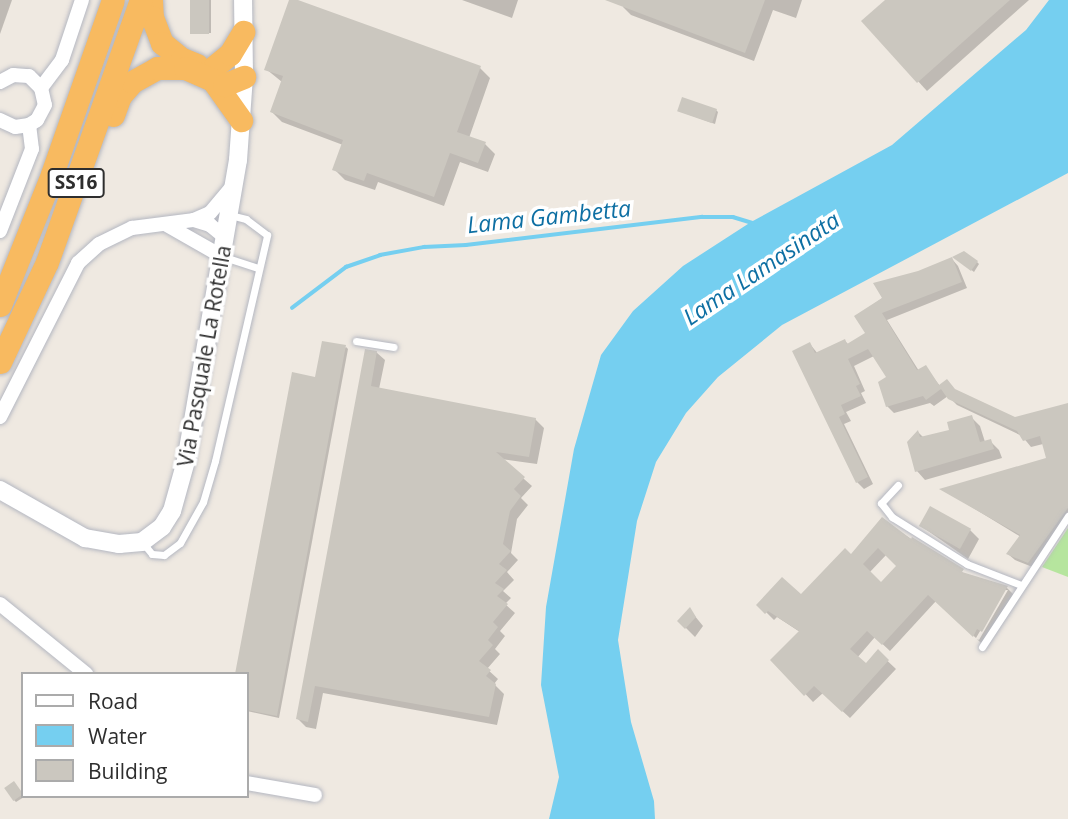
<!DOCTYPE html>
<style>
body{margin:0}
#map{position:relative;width:1068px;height:819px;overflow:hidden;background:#efe9e1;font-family:"Open Sans",sans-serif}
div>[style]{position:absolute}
.green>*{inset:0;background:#b6e59e}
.water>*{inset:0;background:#75cff0}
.shadow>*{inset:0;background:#0003;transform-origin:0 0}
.stream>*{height:3.5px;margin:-1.75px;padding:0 1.75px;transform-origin:1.75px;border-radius:1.75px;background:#75cff0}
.building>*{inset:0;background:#cbc7bf;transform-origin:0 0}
.roads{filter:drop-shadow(0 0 2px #b4b7c1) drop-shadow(0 0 2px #b4b7c1)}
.service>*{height:7px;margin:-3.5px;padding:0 3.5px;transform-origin:3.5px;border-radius:3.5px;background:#fff}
.minor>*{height:14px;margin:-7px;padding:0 7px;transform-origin:7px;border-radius:7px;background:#fff}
.tertiary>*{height:18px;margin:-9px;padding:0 9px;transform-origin:9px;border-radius:9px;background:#fff}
.trunk>*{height:23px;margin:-11.5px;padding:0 11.5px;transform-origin:11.5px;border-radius:11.5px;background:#f8ba60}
span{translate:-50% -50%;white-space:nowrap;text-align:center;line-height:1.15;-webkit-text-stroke:7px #fff;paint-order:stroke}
.shield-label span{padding:2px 5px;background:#fff;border:2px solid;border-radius:5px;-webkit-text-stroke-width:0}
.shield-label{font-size:19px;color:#2e2e2e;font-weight:700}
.street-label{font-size:21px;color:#2e2e2e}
.water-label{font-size:23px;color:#0d6fa3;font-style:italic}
.legend{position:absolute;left:21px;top:672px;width:228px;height:126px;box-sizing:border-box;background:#fff;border:2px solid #ababab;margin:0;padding:9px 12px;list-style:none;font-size:21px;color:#2e2e2e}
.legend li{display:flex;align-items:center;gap:14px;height:35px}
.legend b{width:35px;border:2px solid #ababab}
</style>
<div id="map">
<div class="green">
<i style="clip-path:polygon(1068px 528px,1068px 577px,1042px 567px)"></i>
</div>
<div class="water">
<i style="clip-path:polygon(1049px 0,1068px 0,1068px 173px,782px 325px,718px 377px,686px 413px,656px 462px,637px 521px,618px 640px,631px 722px,654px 801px,655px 819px,549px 819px,559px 777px,541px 685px,546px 607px,574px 449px,601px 355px,633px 311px,683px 266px,751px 222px,892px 145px,1026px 30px)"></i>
</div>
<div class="shadow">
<i style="clip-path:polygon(0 0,12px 0,0 34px)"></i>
<i style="left:192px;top:0;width:19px;height:33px"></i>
<i style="clip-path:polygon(291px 0,480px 68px,490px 78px,469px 138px,485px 144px,495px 154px,488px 172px,460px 162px,444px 206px,378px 182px,375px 190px,345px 180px,334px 169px,343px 145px,282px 122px,272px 112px,282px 82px,266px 69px)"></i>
<i style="clip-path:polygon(462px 0,518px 0,512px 18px)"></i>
<i style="clip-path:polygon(625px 0,802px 0,796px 18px,773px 10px,754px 61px,631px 15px,623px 7px)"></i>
<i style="clip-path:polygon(887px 0,1029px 0,927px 91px,863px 21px)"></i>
<i style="clip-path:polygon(716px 110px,718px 112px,715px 124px,679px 111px)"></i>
<i style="clip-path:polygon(955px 257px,977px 262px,979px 264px,974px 272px)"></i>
<i style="clip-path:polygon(952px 259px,958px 266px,967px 288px,887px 320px,919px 371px,925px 367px,940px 386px,1015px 419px,1068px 404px,1068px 520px,1035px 568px,1015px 560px,1008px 554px,1021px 537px,942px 489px,1048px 460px,1043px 444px,1031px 447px,1022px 436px,957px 405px,948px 396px,934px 406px,930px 403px,894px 413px,887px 406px,889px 378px,874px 356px,854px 366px,865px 391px,861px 393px,866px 403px,846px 412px,851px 421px,844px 424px,873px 484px,864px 489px,857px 482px,810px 344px,818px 354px,845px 341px,849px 345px,868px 334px,857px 316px,919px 272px)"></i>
<i style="clip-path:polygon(346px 347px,348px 349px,279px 718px,247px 711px,247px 674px,317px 379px)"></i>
<i style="clip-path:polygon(376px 352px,385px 360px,379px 389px,535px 419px,544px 428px,537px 464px,501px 459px,532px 486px,521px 498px,528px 505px,517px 519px,511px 553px,518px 560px,507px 572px,514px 580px,503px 591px,511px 598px,505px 604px,515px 613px,500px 631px,505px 636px,495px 649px,500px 654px,487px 669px,498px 679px,494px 684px,504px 694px,497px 725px,323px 693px,316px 729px,306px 727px,298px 719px)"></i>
<i style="clip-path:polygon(971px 417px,980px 426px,985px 442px,990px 441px,999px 450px,1002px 458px,925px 480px,917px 471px,918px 432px,924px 438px,951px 431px)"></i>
<i style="clip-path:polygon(evenodd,882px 520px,968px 576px,1007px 588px,1015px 596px,981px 643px,977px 639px,979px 640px,1008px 590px,1004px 590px,976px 638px,936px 601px,890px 651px,875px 637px,857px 658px,866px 666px,878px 652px,896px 669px,850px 718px,823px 693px,813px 702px,773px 660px,800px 632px,777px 617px,774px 620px,758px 604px,801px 597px,852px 557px,882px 520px,887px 554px,899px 566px,881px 584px,869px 573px,887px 554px)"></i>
<i style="clip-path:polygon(921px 526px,970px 530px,979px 539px,968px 559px)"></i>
<i style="clip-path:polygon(690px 610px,703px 626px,695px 637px,679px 621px)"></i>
<i style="clip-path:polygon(16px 785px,24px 797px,16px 802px,14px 800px)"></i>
</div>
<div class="stream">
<i style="left:292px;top:308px;width:68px;rotate:-37.2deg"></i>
<i style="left:346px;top:267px;width:36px;rotate:-19deg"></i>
<i style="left:380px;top:255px;width:45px;rotate:-10.3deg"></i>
<i style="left:424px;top:247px;width:42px;rotate:-2.7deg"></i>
<i style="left:466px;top:245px;width:238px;rotate:-6.8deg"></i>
<i style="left:702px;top:217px;width:31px"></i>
<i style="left:733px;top:217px;width:21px;rotate:17deg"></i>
</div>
<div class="building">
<i style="left:190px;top:0;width:19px;height:34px"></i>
<i style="clip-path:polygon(289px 0,298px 0,481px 66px,457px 132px,486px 142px,478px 163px,450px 153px,434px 197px,367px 173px,364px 181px,332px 170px,343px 140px,270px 112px,283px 76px,264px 70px)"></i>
<i style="clip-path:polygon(605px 0,765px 0,745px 53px)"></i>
<i style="clip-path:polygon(885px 0,1010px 0,917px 83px,861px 21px)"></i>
<i style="left:682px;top:97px;width:37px;height:15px;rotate:19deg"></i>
<i style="clip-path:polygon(964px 251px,978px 261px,971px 271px,952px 257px)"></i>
<i style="clip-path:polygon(952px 257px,962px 282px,882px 313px,917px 370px,926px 365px,939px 385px,947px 379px,955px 389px,1015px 417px,1068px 403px,1068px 508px,1028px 563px,1006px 554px,1020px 535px,939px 489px,1046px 458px,1040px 436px,1023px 441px,1017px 431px,948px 399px,941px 389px,926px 400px,923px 396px,886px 407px,878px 382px,886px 377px,868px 349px,848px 359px,860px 384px,856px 386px,861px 396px,841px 405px,845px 414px,839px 417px,868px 477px,856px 483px,792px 351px,810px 342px,815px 353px,845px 339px,847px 344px,865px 333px,854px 316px,882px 298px,873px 283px,918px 271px)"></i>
<i style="clip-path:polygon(322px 341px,346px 345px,277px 716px,247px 710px,247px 674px,235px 674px,292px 372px,315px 377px)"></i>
<i style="clip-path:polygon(365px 349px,377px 351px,371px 386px,536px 418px,529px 457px,496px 452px,525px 477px,514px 489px,521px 496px,510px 511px,503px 544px,511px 551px,499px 564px,507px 570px,495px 583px,504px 589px,497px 596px,508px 604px,493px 622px,498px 627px,488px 640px,493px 645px,479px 661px,491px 670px,486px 676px,496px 684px,489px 717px,315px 686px,308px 722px,296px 719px)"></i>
<i style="clip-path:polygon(972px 415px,980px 442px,991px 439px,994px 449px,915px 472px,907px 442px,918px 430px,920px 437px,949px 430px,947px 422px)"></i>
<i style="left:930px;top:506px;width:47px;height:23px;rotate:29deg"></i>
<i style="clip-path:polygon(evenodd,882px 517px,911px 539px,912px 537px,964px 569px,962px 572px,1008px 586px,982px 632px,977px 629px,973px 637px,928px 595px,882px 645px,867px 631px,850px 649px,866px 663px,878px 649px,889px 660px,842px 712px,814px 686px,804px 696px,770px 660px,799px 631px,768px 611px,765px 614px,756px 605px,782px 577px,801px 594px,845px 548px,851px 554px,882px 517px,878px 548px,896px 566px,881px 582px,863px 564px,878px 548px)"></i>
<i style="clip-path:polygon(690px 607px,696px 617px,685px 629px,677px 621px)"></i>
<i style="left:14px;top:781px;width:16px;height:12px;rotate:55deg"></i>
</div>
<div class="roads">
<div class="service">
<i style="left:224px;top:257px;width:35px;rotate:18deg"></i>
<i style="left:356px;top:341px;width:38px;rotate:9deg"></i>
<i style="left:898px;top:485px;width:25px;rotate:133deg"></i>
<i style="left:881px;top:503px;width:18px;rotate:52deg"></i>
<i style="left:892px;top:517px;width:89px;rotate:32.1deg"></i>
<i style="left:967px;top:564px;width:58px;rotate:21.3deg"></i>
<i style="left:143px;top:543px;width:14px;rotate:51deg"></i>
<i style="left:152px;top:554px;width:12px;rotate:5deg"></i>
<i style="left:164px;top:555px;width:20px;rotate:-37deg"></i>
<i style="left:180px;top:543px;width:47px;rotate:-60.7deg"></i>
<i style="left:203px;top:502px;width:43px;rotate:-73.7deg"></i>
<i style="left:215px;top:461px;width:232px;rotate:-77deg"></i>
<i style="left:267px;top:235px;width:26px;rotate:-143deg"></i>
<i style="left:246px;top:219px;width:16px;rotate:-166deg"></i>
<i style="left:982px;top:647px;width:157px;rotate:-56.7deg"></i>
</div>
<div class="minor">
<i style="left:0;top:82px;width:15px;rotate:-28deg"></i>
<i style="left:13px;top:75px;width:16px;rotate:4deg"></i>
<i style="left:29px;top:76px;width:17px;rotate:45deg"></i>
<i style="left:41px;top:88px;width:17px;rotate:77deg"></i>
<i style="left:45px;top:105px;width:17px;rotate:118deg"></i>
<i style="left:37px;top:120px;width:9px;rotate:148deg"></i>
<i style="left:29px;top:125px;width:14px;rotate:172deg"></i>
<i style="left:15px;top:127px;width:17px;rotate:-155deg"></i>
<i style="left:41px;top:88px;width:35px;rotate:-53deg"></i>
<i style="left:62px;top:60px;width:63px;rotate:-71.6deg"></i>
<i style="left:194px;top:220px;width:17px;rotate:-24deg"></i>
<i style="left:210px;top:213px;width:35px;rotate:-50deg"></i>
<i style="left:165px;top:224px;width:67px;rotate:29.6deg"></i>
<i style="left:0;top:231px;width:88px;rotate:-68.7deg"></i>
<i style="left:32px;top:149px;width:24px;rotate:-97deg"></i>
<i style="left:0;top:417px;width:173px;rotate:-63.1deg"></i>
<i style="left:78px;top:263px;width:28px;rotate:-42deg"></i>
<i style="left:99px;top:244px;width:37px;rotate:-26deg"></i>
<i style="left:132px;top:228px;width:63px;rotate:-7.4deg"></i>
<i style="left:194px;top:220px;width:17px;rotate:17deg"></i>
<i style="left:210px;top:225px;width:19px;rotate:39deg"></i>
<i style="left:0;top:604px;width:111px;rotate:39.1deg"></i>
<i style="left:247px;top:783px;width:69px;rotate:10deg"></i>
</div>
<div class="tertiary">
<i style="left:0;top:490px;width:98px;rotate:29.5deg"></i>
<i style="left:85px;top:538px;width:35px;rotate:10deg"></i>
<i style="left:119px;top:544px;width:23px;rotate:-5deg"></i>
<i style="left:142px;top:542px;width:25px;rotate:-37deg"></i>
<i style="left:162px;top:527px;width:19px;rotate:-58deg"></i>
<i style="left:172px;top:511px;width:52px;rotate:-74.4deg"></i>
<i style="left:186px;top:461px;width:305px;rotate:-80.2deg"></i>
<i style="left:238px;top:160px;width:83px;rotate:-85.9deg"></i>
<i style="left:244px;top:77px;width:77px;rotate:-90.7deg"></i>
</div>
<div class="trunk">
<i style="left:151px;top:0;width:17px;rotate:87deg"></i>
<i style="left:152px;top:17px;width:28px;rotate:69deg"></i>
<i style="left:162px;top:43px;width:26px;rotate:39deg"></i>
<i style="left:182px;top:59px;width:16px;rotate:22deg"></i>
<i style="left:215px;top:66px;width:19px;rotate:-39deg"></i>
<i style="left:230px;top:54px;width:26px;rotate:-59deg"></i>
<i style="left:214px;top:82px;width:47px;rotate:54.6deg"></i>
<i style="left:113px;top:115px;width:20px;rotate:-70deg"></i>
<i style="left:120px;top:96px;width:18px;rotate:-49deg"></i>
<i style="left:132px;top:82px;width:29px;rotate:-29deg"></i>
<i style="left:157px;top:68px;width:28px"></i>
<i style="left:185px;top:68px;width:43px;rotate:23.6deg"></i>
<i style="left:224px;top:85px;width:22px;rotate:-22deg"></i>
<i style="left:0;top:305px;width:141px;rotate:-68.3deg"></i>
<i style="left:52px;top:174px;width:184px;rotate:-70.7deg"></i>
<i style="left:0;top:362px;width:110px;rotate:-64.8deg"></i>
<i style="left:47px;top:262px;width:278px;rotate:-70.3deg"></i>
</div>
</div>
<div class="shield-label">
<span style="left:76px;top:183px">SS16</span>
</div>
<div class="street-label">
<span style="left:204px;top:356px;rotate:-80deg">Via Pasquale La Rotella</span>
</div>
<div class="water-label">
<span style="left:549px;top:216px;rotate:-6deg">Lama Gambetta</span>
<span style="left:761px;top:268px;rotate:-34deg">Lama Lamasinata</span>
</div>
<ul class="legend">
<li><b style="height:9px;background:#fff"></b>Road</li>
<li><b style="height:19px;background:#75cff0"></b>Water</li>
<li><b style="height:19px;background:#cbc7bf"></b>Building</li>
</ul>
</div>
